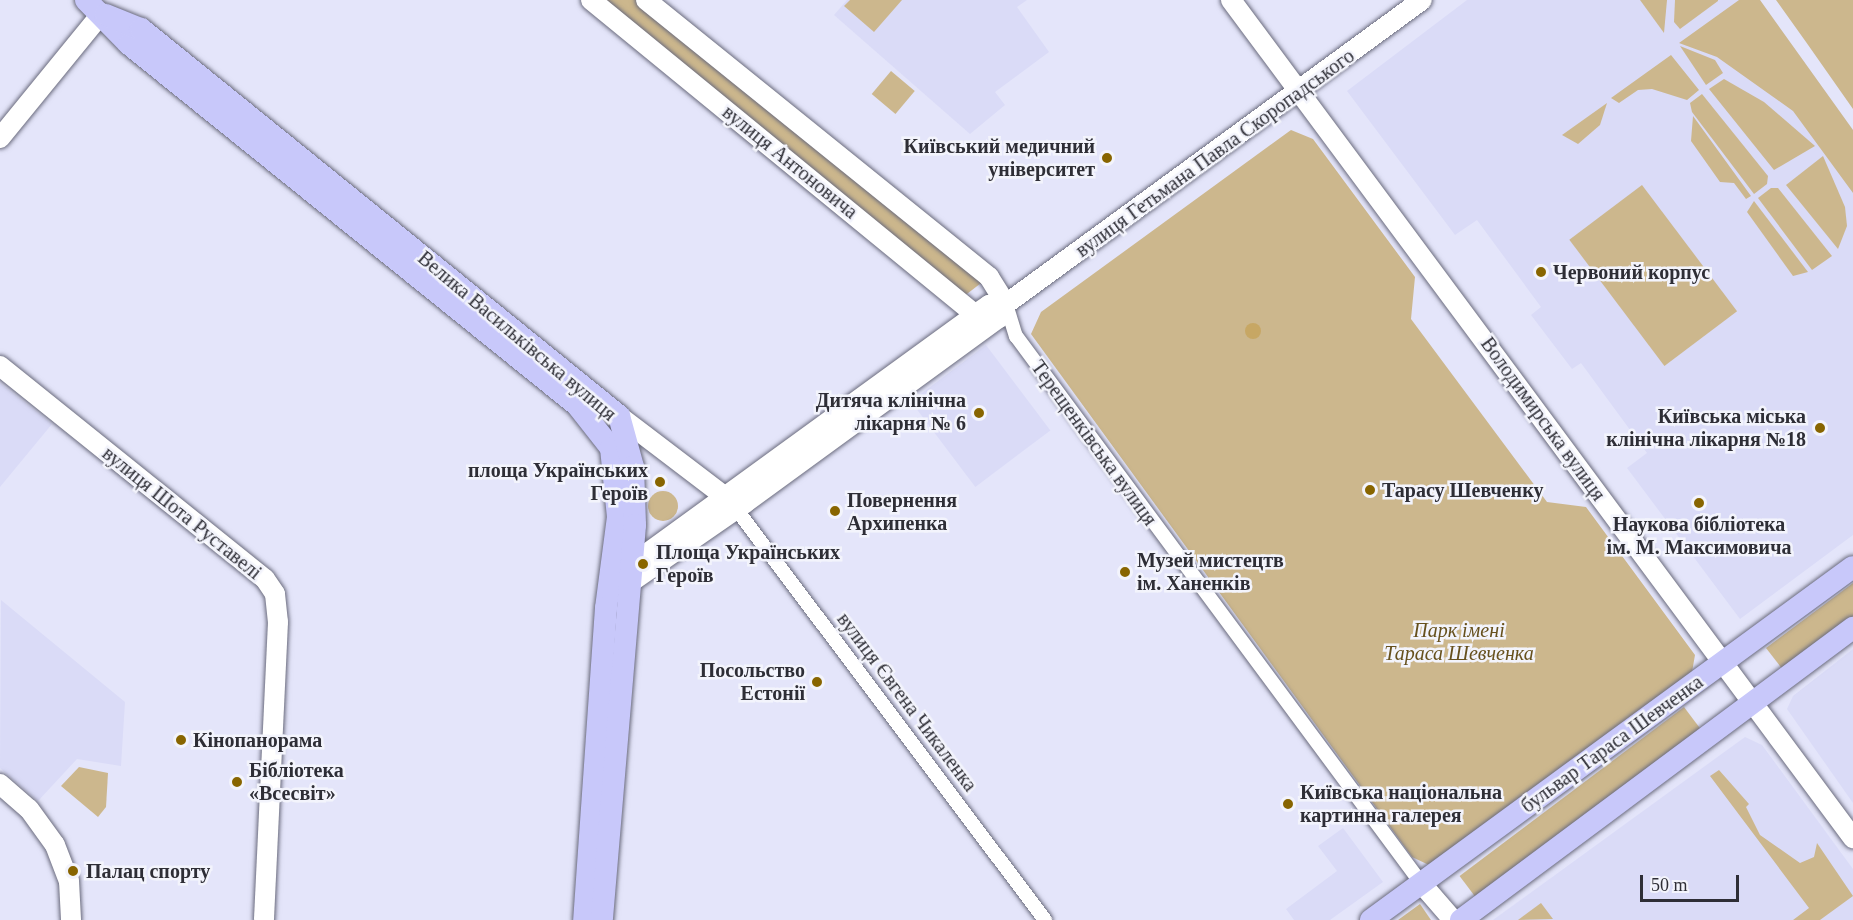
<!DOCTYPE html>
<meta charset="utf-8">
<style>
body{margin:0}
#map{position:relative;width:1853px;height:920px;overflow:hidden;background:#e4e5fa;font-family:"Times New Roman",serif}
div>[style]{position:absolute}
.built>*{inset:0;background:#dadbf7;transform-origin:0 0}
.green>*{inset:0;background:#ccb78d;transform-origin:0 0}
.round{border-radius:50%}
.water>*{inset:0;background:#c7a764}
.roads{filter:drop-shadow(0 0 2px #6a6b7d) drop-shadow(0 0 2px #6a6b7d)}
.street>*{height:14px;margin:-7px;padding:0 7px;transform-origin:7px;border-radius:7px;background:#fff}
.secondary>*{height:20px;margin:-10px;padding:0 10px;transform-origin:10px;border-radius:10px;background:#fff}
.primary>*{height:22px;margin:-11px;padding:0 11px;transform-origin:11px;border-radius:11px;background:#c8c8fa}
.dots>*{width:16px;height:16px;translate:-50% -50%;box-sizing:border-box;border:3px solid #f3f4fc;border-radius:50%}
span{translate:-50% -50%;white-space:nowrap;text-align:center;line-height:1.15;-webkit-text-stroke:5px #f3f4fc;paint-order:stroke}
.poi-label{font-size:20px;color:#2e2e36;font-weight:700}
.right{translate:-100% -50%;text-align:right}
.left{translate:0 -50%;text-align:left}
.street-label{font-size:20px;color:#2e2e36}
.park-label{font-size:20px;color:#66501d;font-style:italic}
.scale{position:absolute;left:1640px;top:875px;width:99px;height:27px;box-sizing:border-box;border:3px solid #2e2e36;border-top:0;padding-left:8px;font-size:18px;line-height:21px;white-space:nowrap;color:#2e2e36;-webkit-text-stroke:4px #f3f4fc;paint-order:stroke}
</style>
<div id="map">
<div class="built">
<i style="clip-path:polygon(847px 0,1027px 0,1017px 7px,1049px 52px,995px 92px,1005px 105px,970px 134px,834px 15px)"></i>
<i style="clip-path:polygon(1467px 0,1760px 0,1853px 130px,1853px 535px,1740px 619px,1627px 468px,1647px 453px,1581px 363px,1572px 369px,1531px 315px,1541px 307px,1477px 220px,1455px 235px,1347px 91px)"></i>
<i style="left:986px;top:345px;width:107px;height:94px;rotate:53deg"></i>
<i style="clip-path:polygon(0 383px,52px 424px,0 487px)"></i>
<i style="clip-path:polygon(1px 600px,125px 702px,121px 766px,77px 759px,38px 801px,0 768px)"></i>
<i style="clip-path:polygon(1853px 649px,1853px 803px,1787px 709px,1793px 696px)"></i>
<i style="clip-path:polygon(1745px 737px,1762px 745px,1853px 869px,1853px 920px,1493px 920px)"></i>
<i style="clip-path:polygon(1343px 828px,1383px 882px,1330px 920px,1294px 920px,1286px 909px,1337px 871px,1318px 846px)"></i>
</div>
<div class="green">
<i style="clip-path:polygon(591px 0,646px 0,989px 277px,959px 300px)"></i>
<i style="clip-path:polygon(850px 0,902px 0,874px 32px,844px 6px)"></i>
<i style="clip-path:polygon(1640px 0,1667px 0,1664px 33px)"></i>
<i style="clip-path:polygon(1675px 0,1718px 0,1718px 1px,1680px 29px,1674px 22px)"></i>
<i style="clip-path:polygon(1739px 0,1760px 0,1853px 130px,1853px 193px,1793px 111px,1717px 57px,1679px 43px)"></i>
<i style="clip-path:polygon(1776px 0,1853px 0,1853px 109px,1806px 42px)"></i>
<i style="clip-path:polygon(1680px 46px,1715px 60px,1723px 73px,1706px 85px)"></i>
<i style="clip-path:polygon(1671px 55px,1699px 90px,1687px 100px,1652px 89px,1638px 90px,1619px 103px,1611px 98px)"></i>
<i style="left:891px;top:71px;width:31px;height:30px;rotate:40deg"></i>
<i style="clip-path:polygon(1724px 79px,1764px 102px,1815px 146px,1774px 170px,1709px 89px)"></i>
<i style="clip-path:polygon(1702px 94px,1768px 176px,1767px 184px,1754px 194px,1692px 112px,1690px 103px)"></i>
<i style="clip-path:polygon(1607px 103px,1600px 125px,1578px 144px,1562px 135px)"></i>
<i style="clip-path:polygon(1693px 116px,1751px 196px,1746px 199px,1734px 183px,1720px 182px,1691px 141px)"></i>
<i style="clip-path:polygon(1291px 130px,1313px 139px,1415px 277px,1411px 319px,1547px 502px,1586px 507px,1695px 655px,1692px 672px,1429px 865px,1412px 857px,1031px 334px,1041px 312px)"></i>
<i style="clip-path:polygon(1823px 156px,1845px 207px,1847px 226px,1838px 249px,1786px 185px)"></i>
<i style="left:1642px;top:185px;width:158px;height:91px;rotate:53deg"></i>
<i style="clip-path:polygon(1771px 188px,1778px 188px,1832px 256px,1812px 270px,1758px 198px)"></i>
<i style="clip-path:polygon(1754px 201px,1808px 272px,1793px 276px,1747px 212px)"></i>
<i class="round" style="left:648px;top:491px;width:30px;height:30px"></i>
<i style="clip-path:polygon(1853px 583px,1853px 618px,1783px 670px,1766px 648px)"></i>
<i style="left:1684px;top:707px;width:30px;height:281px;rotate:53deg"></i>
<i style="clip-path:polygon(79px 767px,108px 773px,106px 807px,98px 817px,61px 786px)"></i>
<i style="clip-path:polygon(1719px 770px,1749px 804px,1746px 807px,1760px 835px,1800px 863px,1814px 857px,1817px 843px,1853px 896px,1820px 920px,1793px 920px,1809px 908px,1710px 776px)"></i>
<i style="clip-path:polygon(1541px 903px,1553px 919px,1518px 920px)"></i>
<i style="clip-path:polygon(1420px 904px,1431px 920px,1398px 920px)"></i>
</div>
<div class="water">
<i class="round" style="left:1245px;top:323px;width:16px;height:16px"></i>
</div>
<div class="roads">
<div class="street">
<i style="left:1006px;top:304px;width:34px;rotate:73deg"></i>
<i style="left:1016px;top:336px;width:681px;rotate:53.48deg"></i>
<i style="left:731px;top:502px;width:523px;rotate:53.09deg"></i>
</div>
<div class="secondary">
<i style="left:591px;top:0;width:513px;rotate:39.31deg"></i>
<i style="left:646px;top:0;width:441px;rotate:38.9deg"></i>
<i style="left:989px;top:277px;width:32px;rotate:58deg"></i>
<i style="left:1231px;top:0;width:1044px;rotate:53.42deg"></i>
<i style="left:0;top:138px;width:161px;rotate:-50.8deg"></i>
<i style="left:0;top:366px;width:340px;rotate:38.8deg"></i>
<i style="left:265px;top:579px;width:18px;rotate:56deg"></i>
<i style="left:275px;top:594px;width:28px;rotate:84deg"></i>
<i style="left:278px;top:622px;width:298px;rotate:92.7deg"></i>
<i style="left:619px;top:416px;width:137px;rotate:37.3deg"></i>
<i style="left:624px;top:570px;width:435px;rotate:-36deg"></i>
<i style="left:976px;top:314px;width:16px;rotate:-35deg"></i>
<i style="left:989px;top:305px;width:17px;rotate:-3deg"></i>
<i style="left:618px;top:583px;width:10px;rotate:6deg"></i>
<i style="left:628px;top:584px;width:142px;rotate:-34.7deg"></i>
<i style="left:745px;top:503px;width:314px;rotate:-36.1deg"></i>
<i style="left:999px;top:318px;width:16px;rotate:-63deg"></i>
<i style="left:1006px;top:304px;width:515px;rotate:-36.16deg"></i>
<i style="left:0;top:784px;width:38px;rotate:41deg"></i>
<i style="left:29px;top:809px;width:44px;rotate:54.2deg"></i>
<i style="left:55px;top:845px;width:39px;rotate:69deg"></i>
<i style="left:69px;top:881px;width:39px;rotate:87deg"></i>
<i style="left:1421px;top:883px;width:49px;rotate:49.1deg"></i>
</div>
<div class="primary">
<i style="left:86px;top:0;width:62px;rotate:45.7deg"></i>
<i style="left:129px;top:44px;width:575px;rotate:38.86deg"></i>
<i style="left:577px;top:405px;width:55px;rotate:51.7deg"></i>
<i style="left:611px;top:448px;width:69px;rotate:84.2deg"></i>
<i style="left:618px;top:517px;width:92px;rotate:97.5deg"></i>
<i style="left:606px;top:608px;width:313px;rotate:94deg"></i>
<i style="left:106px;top:15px;width:38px;rotate:22deg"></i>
<i style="left:141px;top:29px;width:615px;rotate:38.99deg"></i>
<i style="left:619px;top:416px;width:53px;rotate:74.6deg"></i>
<i style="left:633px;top:467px;width:58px;rotate:88deg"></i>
<i style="left:635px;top:525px;width:396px;rotate:94.8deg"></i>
<i style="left:1371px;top:920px;width:597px;rotate:-36.22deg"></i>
<i style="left:1461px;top:920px;width:489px;rotate:-36.7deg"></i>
</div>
</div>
<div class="dots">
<i style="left:1107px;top:158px;background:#886500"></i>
<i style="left:1541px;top:272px;background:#886500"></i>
<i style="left:979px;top:413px;background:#886500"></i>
<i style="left:1820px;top:428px;background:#886500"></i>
<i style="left:660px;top:482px;background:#886500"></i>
<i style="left:1370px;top:490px;background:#886500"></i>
<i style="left:1699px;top:503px;background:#886500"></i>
<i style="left:835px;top:511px;background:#886500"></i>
<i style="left:643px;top:564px;background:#886500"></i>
<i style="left:1125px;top:572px;background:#886500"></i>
<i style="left:817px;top:682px;background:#886500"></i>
<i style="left:181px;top:740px;background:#886500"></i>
<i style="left:237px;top:782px;background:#886500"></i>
<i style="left:1288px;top:804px;background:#886500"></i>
<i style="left:73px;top:871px;background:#886500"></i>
</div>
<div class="poi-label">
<span class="right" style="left:1095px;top:158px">Київський медичний<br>університет</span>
<span class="left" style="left:1553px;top:272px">Червоний корпус</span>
<span class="right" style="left:966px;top:412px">Дитяча клінічна<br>лікарня № 6</span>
<span class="right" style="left:1806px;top:428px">Київська міська<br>клінічна лікарня №18</span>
<span class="right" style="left:648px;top:482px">площа Українських<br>Героїв</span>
<span class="left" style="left:1382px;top:490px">Тарасу Шевченку</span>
<span class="left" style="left:847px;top:512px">Повернення<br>Архипенка</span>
<span style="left:1699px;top:536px">Наукова бібліотека<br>ім. М. Максимовича</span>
<span class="left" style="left:656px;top:564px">Площа Українських<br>Героїв</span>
<span class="left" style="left:1137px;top:572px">Музей мистецтв<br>ім. Ханенків</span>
<span class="right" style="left:805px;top:682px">Посольство<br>Естонії</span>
<span class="left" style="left:193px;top:740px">Кінопанорама</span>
<span class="left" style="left:249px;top:782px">Бібліотека<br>«Всесвіт»</span>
<span class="left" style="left:1300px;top:804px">Київська національна<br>картинна галерея</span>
<span class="left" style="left:86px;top:871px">Палац спорту</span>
</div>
<div class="street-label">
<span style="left:1215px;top:153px;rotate:-36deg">вулиця Гетьмана Павла Скоропадського</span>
<span style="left:790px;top:162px;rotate:39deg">вулиця Антоновича</span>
<span style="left:517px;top:336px;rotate:40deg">Велика Васильківська вулиця</span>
<span style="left:1543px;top:419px;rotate:54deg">Володимирська вулиця</span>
<span style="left:1094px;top:443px;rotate:54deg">Терещенківська вулиця</span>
<span style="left:182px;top:513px;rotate:39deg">вулиця Шота Руставелі</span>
<span style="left:907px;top:702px;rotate:53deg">вулиця Євгена Чикаленка</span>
<span style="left:1612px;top:744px;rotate:-36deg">бульвар Тараса Шевченка</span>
</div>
<div class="park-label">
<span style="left:1459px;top:642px">Парк імені<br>Тараса Шевченка</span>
</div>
<div class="scale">50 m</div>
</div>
